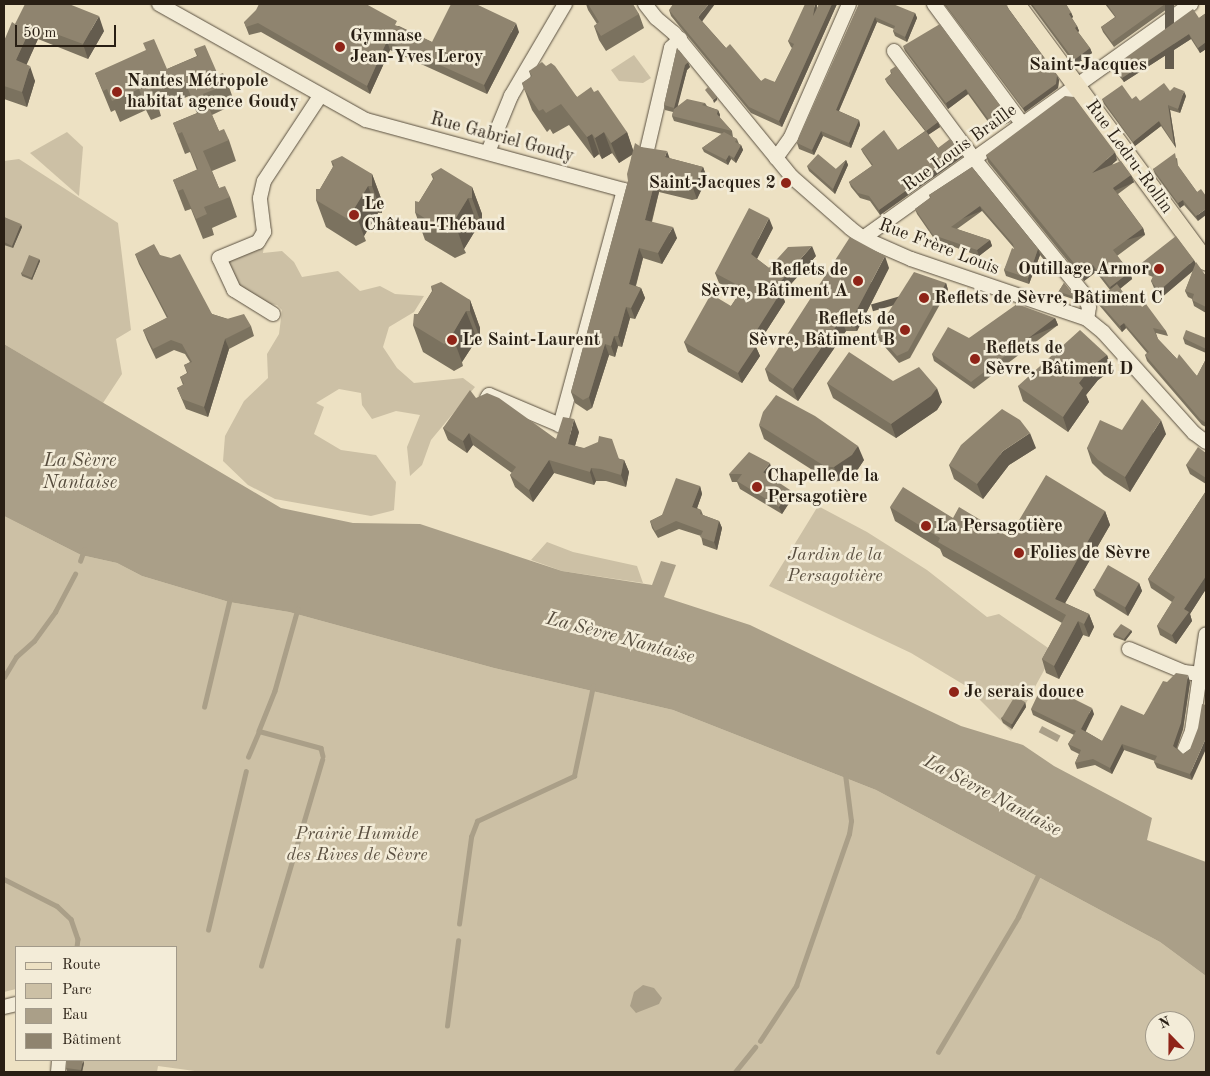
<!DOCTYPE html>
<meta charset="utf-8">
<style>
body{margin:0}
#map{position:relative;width:1210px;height:1076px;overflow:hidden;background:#ede1c3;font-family:"Old Standard TT",serif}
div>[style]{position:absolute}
.green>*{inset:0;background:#ccc0a5}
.water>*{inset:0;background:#aa9f88;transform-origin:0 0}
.stream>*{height:4.5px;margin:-2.25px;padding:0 2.25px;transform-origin:2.25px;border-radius:2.25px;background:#aa9f88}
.roads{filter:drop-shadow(0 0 1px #5a5040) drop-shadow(0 0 1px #5a5040)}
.minor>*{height:14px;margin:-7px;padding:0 7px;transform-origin:7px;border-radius:7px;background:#f3ecd8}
.major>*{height:18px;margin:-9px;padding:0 9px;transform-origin:9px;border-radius:9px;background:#ede1c3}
.wall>*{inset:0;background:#7b725f}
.shaded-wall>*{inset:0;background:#645c4e;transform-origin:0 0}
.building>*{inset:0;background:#8f846f;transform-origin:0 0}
.dots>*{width:14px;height:14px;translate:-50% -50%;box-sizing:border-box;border:2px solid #f3ecd8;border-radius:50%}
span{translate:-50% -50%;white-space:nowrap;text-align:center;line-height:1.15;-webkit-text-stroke:5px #f3ecd8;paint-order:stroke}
.poi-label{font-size:18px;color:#291f14;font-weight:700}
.left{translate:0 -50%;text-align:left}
.right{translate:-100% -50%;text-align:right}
.street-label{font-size:18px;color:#291f14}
.park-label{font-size:18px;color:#5a4f40;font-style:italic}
.neighbourhood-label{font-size:19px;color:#291f14;font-weight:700}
.water-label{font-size:19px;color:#564c3d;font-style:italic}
.frame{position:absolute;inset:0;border:5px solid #291f14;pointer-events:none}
.legend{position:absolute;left:15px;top:946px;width:162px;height:115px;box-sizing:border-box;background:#f3ecd8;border:1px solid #a29a8a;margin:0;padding:6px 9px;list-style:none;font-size:15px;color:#291f14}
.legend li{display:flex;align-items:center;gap:10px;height:25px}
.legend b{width:25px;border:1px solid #a29a8a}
.north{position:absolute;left:1145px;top:1011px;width:50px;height:50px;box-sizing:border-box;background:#f3ecd8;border:1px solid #a29a8a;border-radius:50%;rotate:338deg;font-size:14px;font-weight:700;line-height:20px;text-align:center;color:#291f14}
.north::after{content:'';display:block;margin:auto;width:18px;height:22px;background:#8f2418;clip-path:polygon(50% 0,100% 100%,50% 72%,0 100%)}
.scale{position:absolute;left:15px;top:25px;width:101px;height:22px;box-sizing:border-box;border:2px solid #291f14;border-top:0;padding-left:6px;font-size:15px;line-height:18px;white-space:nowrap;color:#291f14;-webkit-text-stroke:4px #f3ecd8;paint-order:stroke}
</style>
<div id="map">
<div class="green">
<i style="clip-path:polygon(634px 55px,651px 78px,643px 83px,619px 81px,611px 70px)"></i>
<i style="clip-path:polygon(67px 132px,83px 147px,79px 196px,30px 153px)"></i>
<i style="clip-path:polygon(19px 159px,118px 223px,131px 330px,116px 339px,122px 374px,103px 403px,4px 344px,4px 161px)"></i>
<i style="clip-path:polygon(264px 245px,263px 253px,282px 251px,294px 262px,302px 277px,338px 271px,360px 291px,380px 286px,395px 294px,424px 296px,414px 312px,389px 327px,383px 347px,397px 368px,414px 383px,463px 378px,475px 387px,431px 440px,422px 465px,410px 476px,407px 447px,420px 415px,396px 411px,372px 419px,362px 405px,361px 393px,339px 389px,316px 403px,324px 407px,314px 434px,341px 450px,376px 455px,396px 482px,394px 510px,391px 511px,371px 516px,275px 499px,248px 485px,223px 461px,225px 436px,244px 401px,268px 378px,267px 354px,279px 334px,282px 310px,277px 305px,243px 300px,222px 261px)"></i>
<i style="clip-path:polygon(818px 506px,867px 532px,927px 570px,987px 617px,999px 614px,1054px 652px,1011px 731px,966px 686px,911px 653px,769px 586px)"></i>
<i style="clip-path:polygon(evenodd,4px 516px,81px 555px,117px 563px,142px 576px,229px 602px,289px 612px,494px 668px,673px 710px,876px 790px,1160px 942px,1206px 976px,1206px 1072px,202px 1072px,158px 1066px,157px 1072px,82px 1072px,83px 1060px,176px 1060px,176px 947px,16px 947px,16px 989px,4px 992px,4px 516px,1155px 1021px,1185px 1021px,1185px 1051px,1155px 1051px,1155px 1021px)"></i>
<i style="clip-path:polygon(547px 542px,573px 552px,637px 566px,643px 583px,562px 571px,531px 560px)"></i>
</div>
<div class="water">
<i style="clip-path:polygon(4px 344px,281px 508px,353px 523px,420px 524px,562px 571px,652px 585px,661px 561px,676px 565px,664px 597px,750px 625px,961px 726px,1023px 745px,1054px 766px,1152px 818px,1147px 840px,1206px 862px,1206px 976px,1160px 942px,876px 790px,673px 710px,494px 668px,289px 612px,229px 602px,142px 576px,117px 563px,81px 555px,4px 516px)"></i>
<i style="left:1042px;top:726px;width:21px;height:7px;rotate:28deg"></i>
<i style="clip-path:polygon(643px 985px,654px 988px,662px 998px,659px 1004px,636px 1013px,630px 1006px,634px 992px)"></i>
</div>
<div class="stream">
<i style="left:80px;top:561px;width:12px;rotate:-70deg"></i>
<i style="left:298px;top:609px;width:85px;rotate:105.7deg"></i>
<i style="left:275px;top:691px;width:43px;rotate:111.8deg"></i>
<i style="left:259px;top:731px;width:64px;rotate:15.3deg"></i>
<i style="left:321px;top:748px;width:8px;rotate:76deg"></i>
<i style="left:4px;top:677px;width:23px;rotate:-59deg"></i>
<i style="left:16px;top:657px;width:24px;rotate:-42deg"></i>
<i style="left:34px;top:641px;width:36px;rotate:-54deg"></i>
<i style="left:55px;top:612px;width:43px;rotate:-62.2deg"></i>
<i style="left:204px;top:707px;width:112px;rotate:-76.6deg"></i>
<i style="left:248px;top:757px;width:28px;rotate:-67deg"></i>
<i style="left:4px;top:879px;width:59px;rotate:27deg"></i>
<i style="left:57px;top:906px;width:19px;rotate:43deg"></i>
<i style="left:71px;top:919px;width:21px;rotate:71deg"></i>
<i style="left:78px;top:939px;width:8px;rotate:97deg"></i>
<i style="left:459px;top:924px;width:88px;rotate:-82.1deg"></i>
<i style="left:471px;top:837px;width:17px;rotate:-69deg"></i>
<i style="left:477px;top:821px;width:107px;rotate:-24.9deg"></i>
<i style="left:574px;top:776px;width:92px;rotate:-78.1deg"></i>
<i style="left:208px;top:930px;width:163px;rotate:-76.6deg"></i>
<i style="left:261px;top:966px;width:215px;rotate:-73.5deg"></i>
<i style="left:447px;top:1026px;width:86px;rotate:-82.6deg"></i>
<i style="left:760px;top:1041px;width:66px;rotate:-56.8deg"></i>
<i style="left:796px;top:986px;width:161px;rotate:-70.8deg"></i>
<i style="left:849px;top:834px;width:13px;rotate:-81deg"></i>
<i style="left:851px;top:821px;width:47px;rotate:-97.3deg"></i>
<i style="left:938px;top:1052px;width:157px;rotate:-59.3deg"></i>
<i style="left:1018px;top:917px;width:51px;rotate:-64.4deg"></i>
<i style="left:735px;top:1072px;width:32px;rotate:-51deg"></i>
</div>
<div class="roads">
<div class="minor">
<i style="left:159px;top:4px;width:237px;rotate:29.3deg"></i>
<i style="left:366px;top:120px;width:267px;rotate:15.2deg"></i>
<i style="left:624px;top:190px;width:244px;rotate:105.2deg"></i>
<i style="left:560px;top:425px;width:77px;rotate:-157.1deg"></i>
<i style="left:489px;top:395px;width:4px;rotate:124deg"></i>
<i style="left:645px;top:4px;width:18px;rotate:52deg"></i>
<i style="left:656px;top:18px;width:23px;rotate:40deg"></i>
<i style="left:674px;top:33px;width:186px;rotate:50.7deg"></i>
<i style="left:792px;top:177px;width:77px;rotate:41.3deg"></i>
<i style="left:850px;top:228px;width:16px;rotate:38deg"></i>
<i style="left:863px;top:238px;width:52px;rotate:23.6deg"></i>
<i style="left:911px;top:259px;width:186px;rotate:18.8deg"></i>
<i style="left:1087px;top:319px;width:21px;rotate:39deg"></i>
<i style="left:1103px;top:332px;width:136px;rotate:48deg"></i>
<i style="left:1194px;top:433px;width:15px;rotate:37deg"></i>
<i style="left:934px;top:4px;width:152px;rotate:53.6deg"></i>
<i style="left:894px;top:51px;width:136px;rotate:53.4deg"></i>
<i style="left:975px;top:160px;width:171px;rotate:50.9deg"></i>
<i style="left:1083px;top:293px;width:15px;rotate:67deg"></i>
<i style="left:1089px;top:307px;width:12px;rotate:99deg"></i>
<i style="left:647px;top:150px;width:105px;rotate:-76.8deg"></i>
<i style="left:671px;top:48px;width:13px;rotate:-45deg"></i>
<i style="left:488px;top:152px;width:61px;rotate:-67.7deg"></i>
<i style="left:511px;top:96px;width:107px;rotate:-59.6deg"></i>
<i style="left:776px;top:158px;width:26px;rotate:-54deg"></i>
<i style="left:791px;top:137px;width:145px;rotate:-66.4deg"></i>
<i style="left:863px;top:238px;width:403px;rotate:-35.5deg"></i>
<i style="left:273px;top:314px;width:46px;rotate:-148.4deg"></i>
<i style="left:234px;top:290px;width:35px;rotate:-115deg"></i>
<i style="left:219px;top:258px;width:42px;rotate:-22.3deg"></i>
<i style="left:258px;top:242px;width:12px;rotate:-59deg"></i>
<i style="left:264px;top:232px;width:34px;rotate:-97deg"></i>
<i style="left:260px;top:198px;width:17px;rotate:-77deg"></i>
<i style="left:264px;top:181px;width:102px;rotate:-56.6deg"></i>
<i style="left:1129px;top:649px;width:60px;rotate:22.7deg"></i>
<i style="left:1184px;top:672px;width:16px;rotate:7deg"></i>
<i style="left:1200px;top:674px;width:40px;rotate:-81.5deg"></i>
<i style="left:1184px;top:751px;width:22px;rotate:-68deg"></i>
<i style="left:1192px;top:731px;width:58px;rotate:-82deg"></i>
<i style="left:4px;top:1007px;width:12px;rotate:-14deg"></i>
<i style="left:58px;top:1072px;width:12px;rotate:-85deg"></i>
</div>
<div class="major">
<i style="left:1016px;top:4px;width:320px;rotate:53.6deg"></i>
</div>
</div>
<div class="wall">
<i style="clip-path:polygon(586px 4px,626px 4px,639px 14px,644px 28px,606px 51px,599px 40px,594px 26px,597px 24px,588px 10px)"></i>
<i style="clip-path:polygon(817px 4px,817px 9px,819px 4px,837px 4px,782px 127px,751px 113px,671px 16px,669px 10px,702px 21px,726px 48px,761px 81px,775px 82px,792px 48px,791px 47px,788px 41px)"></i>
<i style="clip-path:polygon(859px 4px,915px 13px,917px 18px,907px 42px,895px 36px,893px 31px,894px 29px,877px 22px,839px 111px,859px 120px,860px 125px,851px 148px,823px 136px,814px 155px,799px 149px,797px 143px)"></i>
<i style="clip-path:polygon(944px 4px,1005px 4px,1057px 76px,1059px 80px,1058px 88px,1025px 112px)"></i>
<i style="clip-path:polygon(1030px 4px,1066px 4px,1073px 17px,1072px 18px,1077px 26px,1079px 31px,1078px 32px,1090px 48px,1092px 53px,1075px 65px)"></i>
<i style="clip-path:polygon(1105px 4px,1174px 4px,1114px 47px,1103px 32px,1101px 27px,1115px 17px)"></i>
<i style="clip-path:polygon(1206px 13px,1206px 49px,1200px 53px,1191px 39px,1124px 82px,1115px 71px,1114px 66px,1199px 18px)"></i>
<i style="clip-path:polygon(244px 22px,399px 26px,432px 42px,519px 32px,487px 94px,390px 50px,370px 94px,261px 32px,249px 35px)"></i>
<i style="clip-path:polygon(15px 24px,104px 31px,88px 59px,38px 39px,26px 65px,35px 81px,27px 107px,4px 99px,4px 41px)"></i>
<i style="clip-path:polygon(903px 46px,1008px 116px,1010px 122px,994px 130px,968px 94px,948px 109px,905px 51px)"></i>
<i style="clip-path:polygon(677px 48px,690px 67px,687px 70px,677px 106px,705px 103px,707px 106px,718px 110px,720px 115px,719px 117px,732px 131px,733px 137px,737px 139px,739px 144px,741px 145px,743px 150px,736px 163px,731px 159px,728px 165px,704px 152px,702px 148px,722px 134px,674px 121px,672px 116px,673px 112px,665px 110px,664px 105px)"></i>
<i style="clip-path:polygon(194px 49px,218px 75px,228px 84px,235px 104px,212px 115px,219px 131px,229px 140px,236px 161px,212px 171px,219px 188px,230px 197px,237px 217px,212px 228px,214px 235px,203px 239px,191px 209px,185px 211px,173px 180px,197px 170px,190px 152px,185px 154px,173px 123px,197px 113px,189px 96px,159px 109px,161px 116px,151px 120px,146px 110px,120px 122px,115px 110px,111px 112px,95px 73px,167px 69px,197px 56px)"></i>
<i style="clip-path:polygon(546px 66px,577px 97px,627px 132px,633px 150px,641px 147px,669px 158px,703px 167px,707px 178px,697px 199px,692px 200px,659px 192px,652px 222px,677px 238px,662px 264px,643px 258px,636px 286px,641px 288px,645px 298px,635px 319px,630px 318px,622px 347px,618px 346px,615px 357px,609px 355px,592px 408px,587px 411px,575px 403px,571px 392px,628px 181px,632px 155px,619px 163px,612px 153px,602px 159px,599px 154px,594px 158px,569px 125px,553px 134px,550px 129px,547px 132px,532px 110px,522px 83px,531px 77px,529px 71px)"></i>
<i style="clip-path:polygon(890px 70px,938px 122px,940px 127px,928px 135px,938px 148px,962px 157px,880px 215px,870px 201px,860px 198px,851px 187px,849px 182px,872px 166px,863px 153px,861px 149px,898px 150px,925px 131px,887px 83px,885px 79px,891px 74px)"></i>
<i style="clip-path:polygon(1170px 91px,1186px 96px,1180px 113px,1170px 110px,1176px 148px,1161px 126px,1135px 146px,1104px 104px,1102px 99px,1132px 99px,1140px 101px)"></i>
<i style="clip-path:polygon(986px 155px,1117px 160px,1112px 164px,1134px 182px,1118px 194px,1143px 228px,1145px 235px,1117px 256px,1130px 272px,1132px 279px,1120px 289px,1131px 303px,1142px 307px,1166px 331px,1168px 336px,1156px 333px,1158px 339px,1177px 359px,1197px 376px,1206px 359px,1206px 427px,1202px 425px,1147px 361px,1145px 355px,1147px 353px,1126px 328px,1122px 332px,1099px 305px,1097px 300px,1110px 290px,1096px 272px,1084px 281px,988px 162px)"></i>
<i style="clip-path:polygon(1177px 158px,1178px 166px,1197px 192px,1198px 221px,1184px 205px,1180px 208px,1155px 174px,1153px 169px)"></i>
<i style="clip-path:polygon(846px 160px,848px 165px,835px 194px,809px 171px,807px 166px,836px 169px)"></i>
<i style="clip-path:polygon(331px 161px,372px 174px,382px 201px,382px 213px,378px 213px,364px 236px,366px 241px,356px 246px,326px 227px,316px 200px,320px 189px,333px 167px)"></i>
<i style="clip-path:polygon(972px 167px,1048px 261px,1050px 267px,1040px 255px,1029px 284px,1006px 276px,1004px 270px,1014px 249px,1014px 248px,982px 211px,957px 229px,990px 240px,992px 246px,979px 256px,935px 240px,917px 214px,915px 209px,930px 198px,929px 195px)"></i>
<i style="clip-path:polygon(431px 174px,472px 187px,482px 214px,482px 226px,478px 226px,464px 249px,466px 253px,455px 258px,425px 240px,415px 212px,419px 202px,433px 179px)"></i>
<i style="clip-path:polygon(4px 217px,22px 227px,13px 248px,4px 245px)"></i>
<i style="clip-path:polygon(773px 228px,757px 259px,769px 268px,816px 256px,782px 294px,785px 302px,756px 347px,760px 356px,742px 383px,688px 352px,684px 342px,731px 306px,739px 294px,719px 283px,715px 273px)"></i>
<i style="clip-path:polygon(135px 254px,160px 255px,212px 314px,251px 326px,254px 336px,229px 349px,208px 417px,186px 409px,177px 388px,183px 385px,180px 377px,187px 373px,184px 365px,190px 362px,185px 354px,174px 350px,156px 359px,147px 340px,143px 330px,167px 318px,139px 264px)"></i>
<i style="clip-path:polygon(39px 259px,40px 261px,32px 280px,22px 276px,21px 273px)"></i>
<i style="clip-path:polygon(1195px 264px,1206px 276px,1206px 313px,1194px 306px,1192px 299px,1188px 297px,1185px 291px,1193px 271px,1161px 298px,1154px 288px,1151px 281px,1153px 277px,1141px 272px,1139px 265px)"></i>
<i style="clip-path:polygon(889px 268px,857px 331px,846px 331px,798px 401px,769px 381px,765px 369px)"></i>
<i style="clip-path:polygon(946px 283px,948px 290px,910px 358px,899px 363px,878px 339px,876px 332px)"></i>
<i style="clip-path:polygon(1064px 283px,1075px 297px,1076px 300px,1064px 296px,1056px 299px,1055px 297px)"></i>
<i style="clip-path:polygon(431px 286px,470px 300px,480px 328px,480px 338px,477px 339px,462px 362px,463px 366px,454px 371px,423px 352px,413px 325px,418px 314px,432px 291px)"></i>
<i style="clip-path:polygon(1055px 318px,1058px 325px,974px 389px,934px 361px,932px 354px,969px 338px)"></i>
<i style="clip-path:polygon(1183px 338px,1206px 338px,1206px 353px,1185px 344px)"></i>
<i style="clip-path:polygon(1107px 355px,1112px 370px,1098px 380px,1086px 395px,1089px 402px,1068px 432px,1023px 401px,1018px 386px)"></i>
<i style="clip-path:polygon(893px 381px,942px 402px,937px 410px,896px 438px,833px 398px,827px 383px)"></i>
<i style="clip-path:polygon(476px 398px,556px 439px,579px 432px,575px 446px,624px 460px,629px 472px,626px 487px,606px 481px,596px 481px,594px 485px,554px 473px,533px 502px,515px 487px,510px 475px,512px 473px,473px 445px,467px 453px,448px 440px,443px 428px)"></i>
<i style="clip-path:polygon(759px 425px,864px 460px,858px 469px,839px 481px,831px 482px,764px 439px)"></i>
<i style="clip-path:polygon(1122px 430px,1166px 434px,1130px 492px,1104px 475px,1092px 463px,1087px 448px)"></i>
<i style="clip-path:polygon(1036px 448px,1009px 465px,983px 499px,954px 479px,949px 465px)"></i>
<i style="clip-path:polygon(1206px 453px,1206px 484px,1190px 474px,1186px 465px)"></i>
<i style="clip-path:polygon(772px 471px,769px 476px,793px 497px,782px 514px,740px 489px,737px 482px,732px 482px,729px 474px)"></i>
<i style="clip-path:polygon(700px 486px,702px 494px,697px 508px,701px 510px,703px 515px,719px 521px,722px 528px,717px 550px,703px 545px,701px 536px,679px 529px,658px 538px,652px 528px,650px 521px,662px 515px)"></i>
<i style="clip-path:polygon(1206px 491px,1206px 589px,1190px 614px,1192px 621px,1176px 644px,1160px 635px,1157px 626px,1172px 602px,1151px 588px,1148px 579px)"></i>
<i style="clip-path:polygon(890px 507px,953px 518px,1009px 537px,1105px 511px,1110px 525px,1065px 603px,1089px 614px,1094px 627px,1089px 637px,1083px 635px,1059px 679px,1046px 673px,1042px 659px,1062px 623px,943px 556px,940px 549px,895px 521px)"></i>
<i style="clip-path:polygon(1139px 583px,1142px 591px,1128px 616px,1096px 596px,1093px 589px)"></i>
<i style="clip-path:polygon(1131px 630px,1132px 632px,1125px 641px,1114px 637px,1113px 634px)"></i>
<i style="clip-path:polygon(1167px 682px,1190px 682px,1183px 729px,1177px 748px,1183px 754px,1190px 749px,1192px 780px,1157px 768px,1154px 762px,1155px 761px,1124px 750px,1112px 774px,1095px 765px,1077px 769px,1075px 763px,1079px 754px,1071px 750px,1068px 744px,1074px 735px,1033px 715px,1031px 709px,1094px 714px,1085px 731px,1102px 741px,1144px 715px)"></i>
<i style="clip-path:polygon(1025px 702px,1026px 707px,1012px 729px,1003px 723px,1001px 718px)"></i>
<i style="clip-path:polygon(84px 1063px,82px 1072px,67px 1071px,66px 1068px)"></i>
</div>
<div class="shaded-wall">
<i style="clip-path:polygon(709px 4px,715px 4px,701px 23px,698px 17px)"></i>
<i style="clip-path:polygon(815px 4px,817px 4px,815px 22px,813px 16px)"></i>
<i style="clip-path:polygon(832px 4px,837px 4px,782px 127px,779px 121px)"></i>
<i style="left:1165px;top:4px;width:9px;height:65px"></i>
<i style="clip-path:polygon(1071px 12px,1073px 17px,1070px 19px,1069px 14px)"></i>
<i style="clip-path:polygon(915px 13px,917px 18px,907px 42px,905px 37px)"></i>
<i style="clip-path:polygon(99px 16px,104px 31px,88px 59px,83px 44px)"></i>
<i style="clip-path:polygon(875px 17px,877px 22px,837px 115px,836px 110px)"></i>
<i style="clip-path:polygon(516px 23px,519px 32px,487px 94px,484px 85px)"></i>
<i style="clip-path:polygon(32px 25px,38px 39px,22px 75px,16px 60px)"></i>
<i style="clip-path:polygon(1077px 26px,1079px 31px,1077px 33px,1075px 28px)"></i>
<i style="clip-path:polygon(1189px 34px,1191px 39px,1124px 82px,1122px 78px)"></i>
<i style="clip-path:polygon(387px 41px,390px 50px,370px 94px,367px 86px)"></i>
<i style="clip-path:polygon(1206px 42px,1206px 49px,1200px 53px,1198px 48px)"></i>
<i style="clip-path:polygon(1090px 48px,1092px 53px,1075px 65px,1074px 60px)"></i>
<i style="clip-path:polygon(688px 62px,690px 67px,687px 70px,676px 113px,674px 108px,685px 65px)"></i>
<i style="clip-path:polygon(30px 66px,35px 81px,27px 107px,22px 92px)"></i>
<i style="clip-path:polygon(1057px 76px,1059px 80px,1058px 88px,1025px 112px,1023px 108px)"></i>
<i style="clip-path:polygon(966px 89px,968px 94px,948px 109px,946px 103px)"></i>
<i style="clip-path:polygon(1184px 91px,1186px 96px,1180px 113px,1178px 109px)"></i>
<i style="clip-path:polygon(717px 97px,717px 100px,714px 103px,713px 100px)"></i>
<i style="clip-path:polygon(1168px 105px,1170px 110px,1176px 148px,1174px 144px)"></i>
<i style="clip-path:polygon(718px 110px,720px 115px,719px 119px,717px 114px)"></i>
<i style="clip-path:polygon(859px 120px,860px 125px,851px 148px,849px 143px)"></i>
<i style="clip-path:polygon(1159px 121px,1161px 126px,1135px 146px,1133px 142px)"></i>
<i style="clip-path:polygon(938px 122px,940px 127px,928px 135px,926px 131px)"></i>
<i style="clip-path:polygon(821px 131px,823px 136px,814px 155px,812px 150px)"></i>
<i style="clip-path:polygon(604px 132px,612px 153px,602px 159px,595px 138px)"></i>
<i style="clip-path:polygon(627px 132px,634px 153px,619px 163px,611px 143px)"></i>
<i style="clip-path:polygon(592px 134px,599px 154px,594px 158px,587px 137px)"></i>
<i style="clip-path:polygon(741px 145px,743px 150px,736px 163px,734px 158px)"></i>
<i style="clip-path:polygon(667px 151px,671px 162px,665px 157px)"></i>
<i style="clip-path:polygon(960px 152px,962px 157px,880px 215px,879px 210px)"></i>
<i style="clip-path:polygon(1115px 152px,1117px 160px,1094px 181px,1092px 173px)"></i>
<i style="clip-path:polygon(729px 155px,731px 159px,728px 165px,726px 160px)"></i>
<i style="clip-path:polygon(846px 160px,848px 165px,835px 194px,833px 189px)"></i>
<i style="clip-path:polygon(703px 167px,707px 178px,697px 199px,693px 188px)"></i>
<i style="clip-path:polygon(372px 174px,382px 201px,382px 213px,372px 186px)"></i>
<i style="left:1131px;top:175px;width:8px;height:22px;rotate:67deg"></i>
<i style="clip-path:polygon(655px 181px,659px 192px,649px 231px,645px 220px)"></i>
<i style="clip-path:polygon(368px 186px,378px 213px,364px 236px,354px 209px)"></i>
<i style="clip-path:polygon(472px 187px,482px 214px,482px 226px,472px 198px)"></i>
<i style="clip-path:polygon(468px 198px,478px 226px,464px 249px,454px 221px)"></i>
<i style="clip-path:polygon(1183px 200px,1184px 205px,1180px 208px,1178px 203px)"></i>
<i style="left:980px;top:206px;width:5px;height:36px;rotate:68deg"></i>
<i style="clip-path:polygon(1206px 209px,1206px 215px,1198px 221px,1196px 216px)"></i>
<i style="clip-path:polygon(769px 218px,773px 228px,754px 264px,751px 254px)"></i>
<i style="clip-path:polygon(21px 224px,22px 227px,13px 248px,12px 246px)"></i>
<i style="clip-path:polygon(673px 227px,677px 238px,662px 264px,658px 253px)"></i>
<i style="left:1143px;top:228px;width:7px;height:37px;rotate:74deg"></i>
<i style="clip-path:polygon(990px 240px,992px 246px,979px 256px,977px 250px)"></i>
<i style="clip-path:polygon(812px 246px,816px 256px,782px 294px,785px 302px,756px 347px,760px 356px,742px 383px,738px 373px,750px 341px,775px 288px)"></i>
<i style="clip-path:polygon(639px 248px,643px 258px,633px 295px,629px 284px)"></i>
<i style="clip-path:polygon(1038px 249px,1040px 255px,1029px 284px,1028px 278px)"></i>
<i style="clip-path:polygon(885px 256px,889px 268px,857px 331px,852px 319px)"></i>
<i style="clip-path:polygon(39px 259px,40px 261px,32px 280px,31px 277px)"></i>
<i style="clip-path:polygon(1194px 260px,1197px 267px,1161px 298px,1159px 291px)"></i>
<i style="clip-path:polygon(1093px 265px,1096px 272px,1084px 281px,1082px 273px)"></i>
<i style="clip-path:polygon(1130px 272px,1132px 279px,1113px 294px,1110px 287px)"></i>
<i style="left:946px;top:283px;width:7px;height:78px;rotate:74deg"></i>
<i style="clip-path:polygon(641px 288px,645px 298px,635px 319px,631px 308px)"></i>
<i style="clip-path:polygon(470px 300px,480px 328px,480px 338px,470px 311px)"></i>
<i style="clip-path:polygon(626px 307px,630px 318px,622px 347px,618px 336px)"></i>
<i style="clip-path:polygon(466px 311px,477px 339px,462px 362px,452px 335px)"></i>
<i style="left:1055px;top:318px;width:8px;height:106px;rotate:67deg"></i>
<i style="clip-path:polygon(841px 319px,846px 331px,798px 401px,793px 389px)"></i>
<i style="clip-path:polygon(1124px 323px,1126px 328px,1122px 332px,1120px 326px)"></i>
<i style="clip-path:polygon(614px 336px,618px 346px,615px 357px,611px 346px)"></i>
<i style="clip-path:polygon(225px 339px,229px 349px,208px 417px,204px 407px)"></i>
<i style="clip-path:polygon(605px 344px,609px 355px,592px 408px,589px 397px)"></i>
<i style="clip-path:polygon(1107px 355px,1112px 370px,1098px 380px,1086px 395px,1089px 402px,1068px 432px,1063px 417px,1079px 383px,1093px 365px)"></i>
<i style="clip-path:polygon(937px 388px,942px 402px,937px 410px,896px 438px,891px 424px)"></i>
<i style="clip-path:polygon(574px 419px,579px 432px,572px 456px,568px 444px)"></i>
<i style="clip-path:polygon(1161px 420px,1166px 434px,1130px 492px,1125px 477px)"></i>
<i style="clip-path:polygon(469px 433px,473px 445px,467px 453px,463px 441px)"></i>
<i style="clip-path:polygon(1030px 433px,1036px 448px,1009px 465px,983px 499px,977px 484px,1003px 451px)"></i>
<i style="clip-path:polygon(858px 446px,864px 460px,858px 469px,839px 481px,834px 467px)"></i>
<i style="clip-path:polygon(549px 460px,554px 473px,533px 502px,529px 490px)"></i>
<i style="clip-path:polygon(624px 460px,629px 472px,626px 487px,621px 475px)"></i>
<i style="clip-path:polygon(770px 463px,772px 471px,766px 479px,763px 472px)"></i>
<i style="clip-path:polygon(591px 468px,596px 481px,594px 485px,590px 472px)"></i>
<i style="clip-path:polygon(700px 486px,702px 494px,695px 514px,692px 507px)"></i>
<i style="clip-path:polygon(790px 490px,793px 497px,782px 514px,779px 507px)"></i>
<i style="clip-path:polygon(1105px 511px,1110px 525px,1060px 612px,1055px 599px)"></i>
<i style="clip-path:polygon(719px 521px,722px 528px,717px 550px,714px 542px)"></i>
<i style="clip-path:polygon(1206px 576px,1206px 589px,1190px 614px,1192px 621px,1176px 644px,1172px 635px,1184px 609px)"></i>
<i style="clip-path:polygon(1139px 583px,1142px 591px,1128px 616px,1125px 608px)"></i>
<i style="clip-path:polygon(1089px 614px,1094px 627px,1089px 637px,1084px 624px)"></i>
<i style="clip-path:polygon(1078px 621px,1083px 635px,1059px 679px,1054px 666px)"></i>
<i style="clip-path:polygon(1131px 630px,1132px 632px,1125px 641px,1124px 639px)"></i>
<i style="clip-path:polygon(1188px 675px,1190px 682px,1183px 729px,1175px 752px,1173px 746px)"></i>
<i style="clip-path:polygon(1025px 702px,1026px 707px,1012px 729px,1011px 724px)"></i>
<i style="clip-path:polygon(1092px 708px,1094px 714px,1084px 735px,1081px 729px)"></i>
<i style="clip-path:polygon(1206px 738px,1206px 749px,1192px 780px,1190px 774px)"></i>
<i style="clip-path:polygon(1122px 744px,1124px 750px,1112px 774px,1110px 768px)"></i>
<i style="clip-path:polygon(83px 1060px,84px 1063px,82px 1072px,81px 1070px)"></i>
</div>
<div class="building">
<i style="clip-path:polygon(25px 4px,69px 4px,99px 16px,83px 44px,32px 25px,16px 60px,30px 66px,22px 92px,4px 86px,4px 41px,12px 22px,15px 24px)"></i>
<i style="clip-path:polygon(259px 4px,366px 4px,397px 21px,395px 25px,432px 42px,451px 4px,476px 4px,516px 23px,484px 85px,387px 41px,367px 86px,258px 23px,246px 27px,244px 22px,256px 10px)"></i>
<i style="clip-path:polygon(588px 4px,626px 4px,627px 5px,629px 4px,633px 4px,639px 14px,601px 36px,594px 26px,599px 22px)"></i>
<i style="clip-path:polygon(673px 4px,709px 4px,698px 17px,726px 48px,730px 44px,761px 81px,765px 78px,775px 82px,794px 44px,788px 41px,805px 4px,815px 4px,813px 16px,819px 4px,832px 4px,779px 121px,749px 107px,669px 10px)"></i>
<i style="clip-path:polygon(859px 4px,893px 4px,915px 13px,905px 37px,893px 31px,895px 26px,875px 17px,836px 110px,859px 120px,849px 143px,821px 131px,812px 150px,797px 143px)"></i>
<i style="clip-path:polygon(945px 4px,1005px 4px,1057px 76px,1056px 84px,1023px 108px)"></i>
<i style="clip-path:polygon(1032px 4px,1066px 4px,1071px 12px,1069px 14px,1077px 26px,1075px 28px,1090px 48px,1074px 60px)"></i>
<i style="clip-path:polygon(1107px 4px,1165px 4px,1112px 42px,1101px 27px,1116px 17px)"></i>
<i style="clip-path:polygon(1193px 9px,1199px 18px,1206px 13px,1206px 42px,1198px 48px,1189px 34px,1122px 78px,1114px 66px)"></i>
<i style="clip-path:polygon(940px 24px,1008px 116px,992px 124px,966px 89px,946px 103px,903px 46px)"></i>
<i style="clip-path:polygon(154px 39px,167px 69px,198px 56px,194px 49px,205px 45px,218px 75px,223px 73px,228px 84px,203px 94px,219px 131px,224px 129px,229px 140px,203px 151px,219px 188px,225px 186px,230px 197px,204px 207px,207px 214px,196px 219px,183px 189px,178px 191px,173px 180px,198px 169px,182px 132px,178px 134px,173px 123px,198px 113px,182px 75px,151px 89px,154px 95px,143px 100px,139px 89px,112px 101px,107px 89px,103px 91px,95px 73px,146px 50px,143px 43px)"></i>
<i style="clip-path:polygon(677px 48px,688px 62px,685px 65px,674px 108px,664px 105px)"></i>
<i style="clip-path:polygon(542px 62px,546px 66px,551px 63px,555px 66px,577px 97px,591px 87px,594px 92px,598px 90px,627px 132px,611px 143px,604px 132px,595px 138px,592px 134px,587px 137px,561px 104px,546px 113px,543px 109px,539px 111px,524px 89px,522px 83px,532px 76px,529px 71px)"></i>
<i style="clip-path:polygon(896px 66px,938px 122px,926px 131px,885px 79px,892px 73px,890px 70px)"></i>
<i style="clip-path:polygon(1164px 83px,1170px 91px,1174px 87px,1184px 91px,1178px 109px,1168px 105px,1174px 144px,1159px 121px,1133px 142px,1102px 99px,1122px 85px,1132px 99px,1136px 96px,1140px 101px)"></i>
<i style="clip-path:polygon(708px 87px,717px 97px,713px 100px,705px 90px)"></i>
<i style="clip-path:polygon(1065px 96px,1074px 97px,1115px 152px,1092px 173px,1121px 161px,1131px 175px,1113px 188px,1143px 228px,1113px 250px,1130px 272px,1110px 287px,1093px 265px,1082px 273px,986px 155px)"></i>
<i style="clip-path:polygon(687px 99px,705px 103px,702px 105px,718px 110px,717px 114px,732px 131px,672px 116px,674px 109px)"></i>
<i style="clip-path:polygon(884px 130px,898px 150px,926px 131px,938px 148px,950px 139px,960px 152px,879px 210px,869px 196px,858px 193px,849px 182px,873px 165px,861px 149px)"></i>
<i style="clip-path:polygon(724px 132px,737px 139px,735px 142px,741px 145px,734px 158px,729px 155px,726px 160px,702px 148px)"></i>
<i style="clip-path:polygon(635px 143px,641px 147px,667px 151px,665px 157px,703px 167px,693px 188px,688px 189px,655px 181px,645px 220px,673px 227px,658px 253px,639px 248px,629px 284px,641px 288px,631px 308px,626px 307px,618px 336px,614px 336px,611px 346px,605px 344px,589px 397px,583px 400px,571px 392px,628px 181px,627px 174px)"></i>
<i style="clip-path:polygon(1175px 153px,1177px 164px,1197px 192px,1201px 189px,1206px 196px,1206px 209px,1196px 216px,1183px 200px,1178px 203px,1153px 169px)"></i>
<i style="clip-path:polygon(818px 154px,836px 169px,846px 160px,833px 189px,807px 166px)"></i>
<i style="clip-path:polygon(342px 156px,372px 174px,372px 186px,368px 186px,354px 209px,356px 213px,346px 218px,316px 200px,316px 189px,320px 189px,334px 165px,331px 161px)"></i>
<i style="clip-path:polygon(972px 167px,1048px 261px,1038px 249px,1028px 278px,1004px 270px,1012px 248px,1014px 249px,1013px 244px,980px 206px,951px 227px,990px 240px,977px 250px,933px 235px,915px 209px,931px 197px,929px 195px)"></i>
<i style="clip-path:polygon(441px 168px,472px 187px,472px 198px,468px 198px,454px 221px,455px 226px,445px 231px,415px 212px,415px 201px,419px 202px,434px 178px,431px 174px)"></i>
<i style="clip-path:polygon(749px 208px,769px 218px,751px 254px,769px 268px,788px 247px,812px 246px,775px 288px,781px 292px,750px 341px,756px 346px,738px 373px,684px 342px,711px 294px,731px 306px,743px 288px,715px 273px)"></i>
<i style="clip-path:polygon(4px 217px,21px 224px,12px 246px,4px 242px)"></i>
<i style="clip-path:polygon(1176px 236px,1194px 260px,1159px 291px,1151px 281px,1155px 272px,1139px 265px)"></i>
<i style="clip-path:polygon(850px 237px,885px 256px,852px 319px,841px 319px,793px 389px,765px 369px)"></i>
<i style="clip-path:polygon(154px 244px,160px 255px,171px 258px,180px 254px,212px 314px,227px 319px,244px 314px,251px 326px,225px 339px,204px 407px,182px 399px,177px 388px,184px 384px,180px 377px,188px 373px,184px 365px,192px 362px,182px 344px,171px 340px,153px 349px,143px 330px,168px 317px,135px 254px)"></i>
<i style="left:29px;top:255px;width:11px;height:20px;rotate:22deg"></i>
<i style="clip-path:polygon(1196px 262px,1206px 276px,1206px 307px,1192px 300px,1194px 294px,1185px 291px)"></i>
<i style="clip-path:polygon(914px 272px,946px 283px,908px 351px,897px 356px,876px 332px)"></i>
<i style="clip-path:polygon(441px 282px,470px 300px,470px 311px,466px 311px,452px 335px,453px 339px,444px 344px,413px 325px,414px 314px,418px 314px,433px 290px,431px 286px)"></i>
<i style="clip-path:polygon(1064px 283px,1075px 297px,1063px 293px,1055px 297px)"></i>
<i style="clip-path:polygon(1117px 284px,1131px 303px,1136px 299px,1142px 307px,1146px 304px,1166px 331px,1153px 328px,1158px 339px,1177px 359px,1179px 354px,1197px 376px,1206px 359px,1206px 423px,1200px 419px,1145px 355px,1149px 352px,1124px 323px,1120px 326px,1097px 300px)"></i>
<i style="clip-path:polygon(1017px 304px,1055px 318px,971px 382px,932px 354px,948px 327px,969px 338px)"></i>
<i style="clip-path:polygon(1080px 330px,1107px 355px,1093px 365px,1079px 383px,1083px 388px,1063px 417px,1018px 386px)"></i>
<i style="clip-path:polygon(1186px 330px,1206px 338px,1206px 349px,1183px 338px)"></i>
<i style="clip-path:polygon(849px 352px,893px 381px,919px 367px,937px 388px,931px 396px,891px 424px,827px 383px)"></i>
<i style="clip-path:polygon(470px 390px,476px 398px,487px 393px,499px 398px,556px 439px,563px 417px,574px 419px,568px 444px,584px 448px,598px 442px,599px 436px,612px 439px,619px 459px,624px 460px,621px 475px,601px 469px,591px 468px,590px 472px,549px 460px,529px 490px,510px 475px,516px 467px,469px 433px,463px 441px,443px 428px)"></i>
<i style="clip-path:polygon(776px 395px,815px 416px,858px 446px,852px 455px,834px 467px,826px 467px,759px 425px,763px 412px)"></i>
<i style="clip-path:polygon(1142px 399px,1161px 420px,1125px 477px,1098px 460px,1087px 448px,1100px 420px,1122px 430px)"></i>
<i style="clip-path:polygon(1002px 409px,1020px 420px,1030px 433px,1003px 451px,977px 484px,949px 465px,961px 445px)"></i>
<i style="clip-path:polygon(1198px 447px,1206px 453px,1206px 478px,1186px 465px)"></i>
<i style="clip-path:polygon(749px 452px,770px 463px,763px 472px,790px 490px,779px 507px,737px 481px,742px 474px,729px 474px)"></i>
<i style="clip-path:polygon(1046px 475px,1105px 511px,1055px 599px,1089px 614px,1084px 624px,1078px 621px,1054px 666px,1042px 659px,1066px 615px,938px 542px,940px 538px,890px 507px,903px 487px,953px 518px,959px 507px,1009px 537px)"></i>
<i style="clip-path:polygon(676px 478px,700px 486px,692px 507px,701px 510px,700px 514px,719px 521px,714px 542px,700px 537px,703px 531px,676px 521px,655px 531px,650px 521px,662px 515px)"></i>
<i style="clip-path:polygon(1206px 491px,1206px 576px,1184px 609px,1189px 612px,1172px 635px,1157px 626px,1175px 597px,1148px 579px)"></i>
<i style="left:1108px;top:565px;width:36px;height:28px;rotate:30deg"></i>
<i style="clip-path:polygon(1121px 624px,1131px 630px,1124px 639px,1113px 634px)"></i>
<i style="clip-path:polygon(1176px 673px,1188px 675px,1181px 723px,1173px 746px,1183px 754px,1190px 749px,1198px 728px,1202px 704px,1206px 705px,1206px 738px,1190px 774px,1154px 762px,1157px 756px,1122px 744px,1110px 768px,1093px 759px,1075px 763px,1081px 750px,1068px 744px,1076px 731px,1031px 709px,1040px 690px,1047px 694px,1050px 687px,1092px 708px,1081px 729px,1102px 741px,1121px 705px,1144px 715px,1163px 681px,1167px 682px)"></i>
<i style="left:1015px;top:696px;width:12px;height:26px;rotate:31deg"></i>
<i style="clip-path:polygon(67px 1060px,83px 1060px,81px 1070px,66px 1068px)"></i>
</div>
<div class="dots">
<i style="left:340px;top:47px;background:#8f2418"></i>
<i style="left:117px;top:92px;background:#8f2418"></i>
<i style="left:786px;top:183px;background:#8f2418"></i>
<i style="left:354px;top:215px;background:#8f2418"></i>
<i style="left:1159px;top:269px;background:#8f2418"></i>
<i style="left:858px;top:281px;background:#8f2418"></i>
<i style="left:924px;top:298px;background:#8f2418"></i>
<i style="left:905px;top:330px;background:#8f2418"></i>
<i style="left:452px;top:340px;background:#8f2418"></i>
<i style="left:975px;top:359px;background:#8f2418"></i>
<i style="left:757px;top:487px;background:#8f2418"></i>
<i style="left:926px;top:526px;background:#8f2418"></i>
<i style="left:1019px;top:553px;background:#8f2418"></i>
<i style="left:954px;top:692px;background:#8f2418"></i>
</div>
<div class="poi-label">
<span class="left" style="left:350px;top:47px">Gymnase<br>Jean-Yves Leroy</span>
<span class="left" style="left:127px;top:92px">Nantes Métropole<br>habitat agence Goudy</span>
<span class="right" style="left:776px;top:183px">Saint-Jacques 2</span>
<span class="left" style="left:364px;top:215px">Le<br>Château-Thébaud</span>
<span class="right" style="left:1149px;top:269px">Outillage Armor</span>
<span class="right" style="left:848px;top:281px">Reflets de<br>Sèvre, Bâtiment A</span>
<span class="left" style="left:934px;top:298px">Reflets de Sèvre, Bâtiment C</span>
<span class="right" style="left:895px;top:330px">Reflets de<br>Sèvre, Bâtiment B</span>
<span class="left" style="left:462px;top:340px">Le Saint-Laurent</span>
<span class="left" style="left:985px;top:359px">Reflets de<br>Sèvre, Bâtiment D</span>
<span class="left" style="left:767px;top:487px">Chapelle de la<br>Persagotière</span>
<span class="left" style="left:936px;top:526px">La Persagotière</span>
<span class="left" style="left:1029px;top:553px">Folies de Sèvre</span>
<span class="left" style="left:964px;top:692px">Je serais douce</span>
</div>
<div class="street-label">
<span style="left:502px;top:138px;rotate:15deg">Rue Gabriel Goudy</span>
<span style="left:960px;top:148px;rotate:-36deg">Rue Louis Braille</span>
<span style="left:1129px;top:157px;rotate:54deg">Rue Ledru-Rollin</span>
<span style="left:939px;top:247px;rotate:21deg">Rue Frère Louis</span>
</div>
<div class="park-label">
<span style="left:835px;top:566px">Jardin de la<br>Persagotière</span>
<span style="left:357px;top:845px">Prairie Humide<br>des Rives de Sèvre</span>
</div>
<div class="neighbourhood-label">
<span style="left:1088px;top:66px">Saint-Jacques</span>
</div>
<div class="water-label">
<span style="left:80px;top:473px">La Sèvre<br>Nantaise</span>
<span style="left:620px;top:639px;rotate:15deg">La Sèvre Nantaise</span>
<span style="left:992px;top:797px;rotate:28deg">La Sèvre Nantaise</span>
</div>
<div class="frame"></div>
<ul class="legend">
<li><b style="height:6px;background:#ede1c3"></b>Route</li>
<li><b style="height:14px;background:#ccc0a5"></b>Parc</li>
<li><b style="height:14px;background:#aa9f88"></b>Eau</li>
<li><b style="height:14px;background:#8f846f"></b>Bâtiment</li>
</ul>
<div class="north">N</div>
<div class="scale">50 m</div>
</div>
